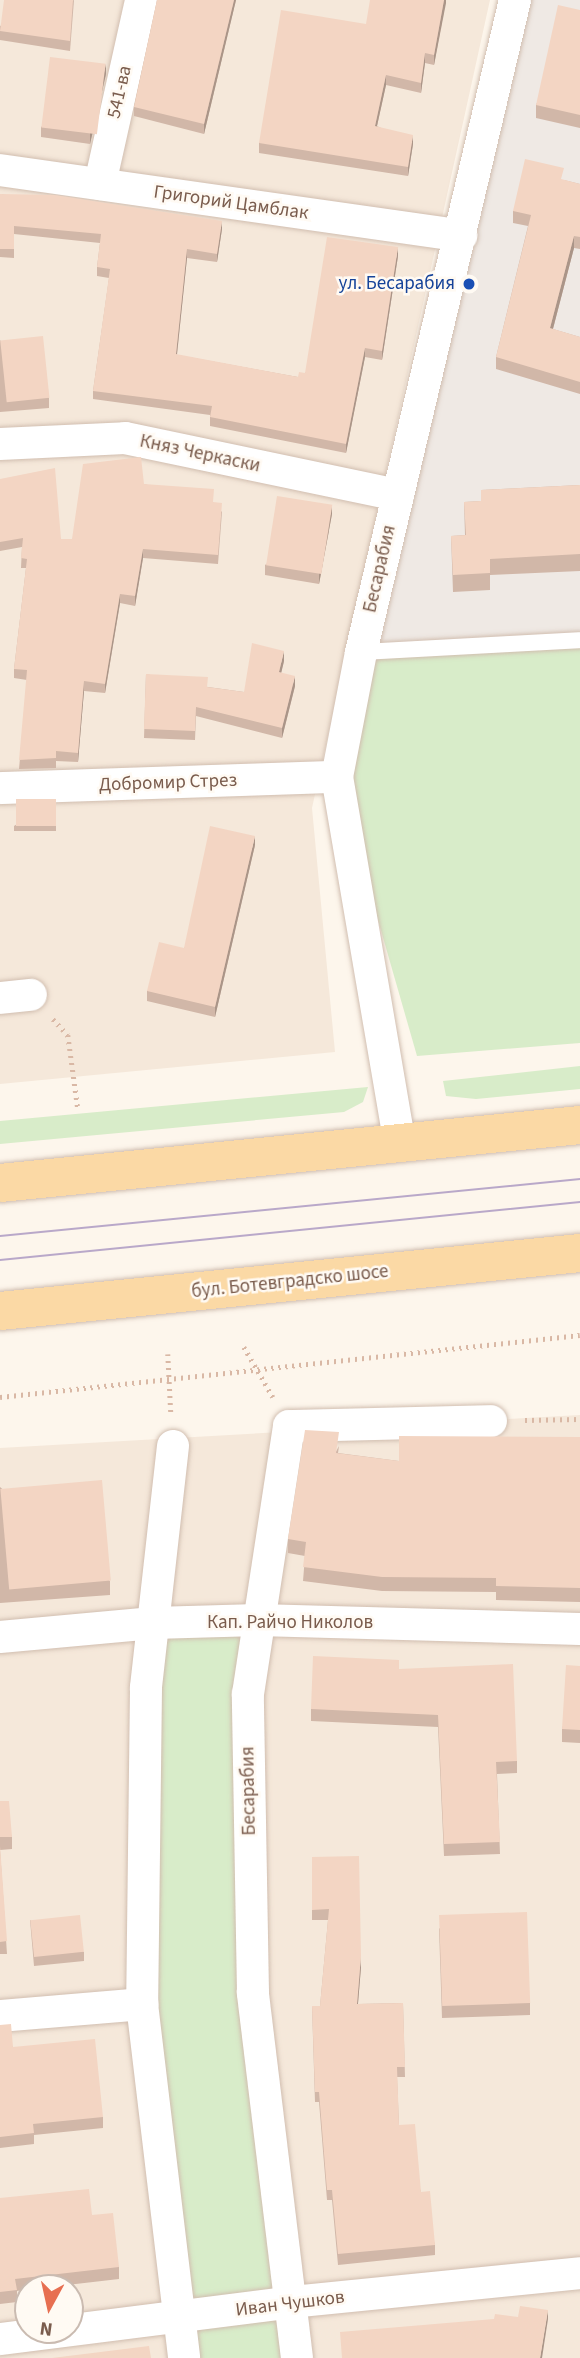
<!DOCTYPE html>
<meta charset="utf-8">
<style>
body{margin:0}
#map{position:relative;width:580px;height:2358px;overflow:hidden;background:#fdf6ec;font-family:"Source Sans 3",sans-serif}
div>[style]{position:absolute}
.residential>*{inset:0;background:#f5e8da}
.industrial>*{inset:0;background:#efe9e4}
.green>*{inset:0;background:#d8ecc9}
.path>*{height:4.5px;margin-top:-2.25px;transform-origin:0;background:repeating-linear-gradient(90deg,#d9b8a5 0 2px,transparent 0 7px)}
.roads{filter:drop-shadow(0 0 2px #d1beb0) drop-shadow(0 0 2px #d1beb0)}
.lane>*{height:16px;margin:-8px;padding:0 8px;transform-origin:8px;border-radius:8px;background:#fff}
.street>*{height:32px;margin:-16px;padding:0 16px;transform-origin:16px;border-radius:16px;background:#fff}
.primary>*{height:38px;margin:-19px;padding:0 19px;transform-origin:19px;border-radius:19px;background:#fbd9a5}
.tram>*{height:2px;margin:-1px;padding:0 1px;transform-origin:1px;border-radius:1px;background:#b9a8c9}
.wall>*{inset:0;background:#d1b7a8}
.shaded-wall>*{inset:0;background:#aa9588}
.building>*{inset:0;background:#f3d5c3;transform-origin:0 0}
.dots>*{width:19px;height:19px;translate:-50% -50%;box-sizing:border-box;border:4px solid #fffaf3;border-radius:50%}
span{translate:-50% -50%;white-space:nowrap;text-align:center;line-height:1.15;-webkit-text-stroke:5px #fffaf3;paint-order:stroke}
.street-label{font-size:19px;color:#7a5c4d}
.transit-label{font-size:19px;color:#164399}
.right{translate:-100% -50%;text-align:right}
.north{position:absolute;left:14px;top:2274px;width:70px;height:70px;box-sizing:border-box;background:#fffaf3;border:2px solid #cabbb1;border-radius:50%;rotate:188deg;font-size:19px;font-weight:700;line-height:28px;text-align:center;color:#7a5c4d}
.north::after{content:'';display:block;margin:auto;width:24px;height:32px;background:#e76f51;clip-path:polygon(50% 0,100% 100%,50% 72%,0 100%)}
</style>
<div id="map">
<div class="residential">
<i style="clip-path:polygon(0 0,490px 0,312px 808px,335px 1052px,0 1084px)"></i>
<i style="clip-path:polygon(evenodd,580px 1415px,580px 2358px,0 2358px,0 1448px,580px 1415px,28px 2288px,70px 2288px,70px 2330px,28px 2330px,28px 2288px)"></i>
</div>
<div class="industrial">
<i style="clip-path:polygon(515px 0,580px 0,580px 640px,361px 652px)"></i>
</div>
<div class="green">
<i style="clip-path:polygon(580px 640px,580px 1043px,417px 1056px,337px 777px,361px 652px)"></i>
<i style="clip-path:polygon(580px 1066px,580px 1089px,476px 1099px,446px 1096px,443px 1081px)"></i>
<i style="clip-path:polygon(368px 1087px,363px 1102px,344px 1112px,0 1144px,0 1121px)"></i>
<i style="clip-path:polygon(258px 1620px,253px 1993px,297px 2358px,184px 2358px,142px 2004px,153px 1623px)"></i>
</div>
<div class="path">
<i style="left:53px;top:1019px;width:22px;rotate:47deg"></i>
<i style="left:68px;top:1035px;width:75px;rotate:82.3deg"></i>
<i style="left:244px;top:1347px;width:58px;rotate:59.9deg"></i>
<i style="left:168px;top:1354px;width:60px;rotate:87.1deg"></i>
<i style="left:0;top:1397px;width:583px;rotate:-6.1deg"></i>
<i style="left:525px;top:1420px;width:55px;rotate:-1deg"></i>
</div>
<div class="roads">
<div class="lane">
<i style="left:361px;top:652px;width:219px;rotate:-3.1deg"></i>
</div>
<div class="street">
<i style="left:0;top:170px;width:466px;rotate:8.1deg"></i>
<i style="left:100px;top:184px;width:189px;rotate:-77.4deg"></i>
<i style="left:0;top:444px;width:125px;rotate:-2.7deg"></i>
<i style="left:125px;top:438px;width:279px;rotate:11.8deg"></i>
<i style="left:0;top:788px;width:337px;rotate:-1.9deg"></i>
<i style="left:0;top:998px;width:31px;rotate:-6deg"></i>
<i style="left:400px;top:1145px;width:373px;rotate:-99.7deg"></i>
<i style="left:337px;top:777px;width:127px;rotate:-79.1deg"></i>
<i style="left:361px;top:652px;width:670px;rotate:-76.71deg"></i>
<i style="left:173px;top:1446px;width:244px;rotate:96.4deg"></i>
<i style="left:146px;top:1688px;width:316px;rotate:90.7deg"></i>
<i style="left:142px;top:2004px;width:356px;rotate:83.2deg"></i>
<i style="left:0;top:1637px;width:154px;rotate:-5.2deg"></i>
<i style="left:153px;top:1623px;width:105px;rotate:-1.6deg"></i>
<i style="left:258px;top:1620px;width:322px;rotate:1.6deg"></i>
<i style="left:0;top:2016px;width:143px;rotate:-4.8deg"></i>
<i style="left:0;top:2339px;width:293px;rotate:-7.2deg"></i>
<i style="left:291px;top:2302px;width:290px;rotate:-5.7deg"></i>
<i style="left:297px;top:2358px;width:368px;rotate:-96.9deg"></i>
<i style="left:253px;top:1993px;width:299px;rotate:-91deg"></i>
<i style="left:248px;top:1694px;width:271px;rotate:-81.3deg"></i>
<i style="left:289px;top:1426px;width:202px;rotate:-1.4deg"></i>
</div>
<div class="primary">
<i style="left:0;top:1183px;width:583px;rotate:-5.71deg"></i>
<i style="left:0;top:1311px;width:583px;rotate:-5.71deg"></i>
</div>
</div>
<div class="tram">
<i style="left:0;top:1236px;width:583px;rotate:-5.61deg"></i>
<i style="left:0;top:1260px;width:583px;rotate:-5.71deg"></i>
</div>
<div class="wall">
<i style="clip-path:polygon(74px 0,70px 51px,0 40px,0 26px)"></i>
<i style="clip-path:polygon(157px 0,236px 0,204px 134px,134px 116px,134px 107px)"></i>
<i style="clip-path:polygon(446px 0,434px 65px,425px 63px,421px 93px,386px 85px,377px 126px,413px 144px,408px 176px,259px 153px,259px 143px,366px 24px)"></i>
<i style="clip-path:polygon(580px 10px,580px 128px,536px 118px,536px 105px)"></i>
<i style="clip-path:polygon(106px 74px,90px 144px,41px 137px,41px 127px)"></i>
<i style="clip-path:polygon(564px 180px,580px 184px,580px 249px,574px 248px,553px 329px,580px 337px,580px 394px,496px 369px,496px 357px,528px 226px,513px 223px,513px 211px)"></i>
<i style="clip-path:polygon(0 194px,222px 229px,217px 262px,187px 258px,177px 355px,298px 377px,305px 373px,398px 256px,382px 360px,365px 357px,346px 453px,210px 426px,210px 415px,93px 399px,93px 391px,109px 278px,97px 276px,97px 267px,100px 243px,14px 234px,14px 258px,0 257px)"></i>
<i style="clip-path:polygon(0 340px,49px 398px,49px 408px,0 412px)"></i>
<i style="clip-path:polygon(0 479px,61px 539px,72px 539px,144px 484px,213px 502px,222px 512px,218px 564px,143px 558px,135px 606px,120px 603px,105px 693px,84px 691px,78px 762px,56px 761px,56px 768px,19px 769px,27px 680px,14px 678px,14px 669px,26px 568px,21px 568px,22px 547px,0 551px)"></i>
<i style="clip-path:polygon(580px 485px,580px 571px,490px 575px,490px 590px,453px 592px,451px 536px,465px 535px,464px 502px,481px 501px,481px 490px)"></i>
<i style="clip-path:polygon(332px 514px,319px 584px,265px 575px,265px 565px)"></i>
<i style="clip-path:polygon(284px 661px,281px 673px,295px 686px,282px 738px,196px 716px,195px 740px,144px 738px,146px 674px,208px 687px,244px 692px)"></i>
<i style="clip-path:polygon(56px 799px,56px 831px,14px 831px,14px 826px)"></i>
<i style="clip-path:polygon(255px 845px,215px 1017px,147px 1001px,147px 991px,184px 948px)"></i>
<i style="clip-path:polygon(580px 1437px,580px 1602px,496px 1600px,496px 1592px,382px 1591px,303px 1581px,305px 1556px,288px 1553px,288px 1539px,339px 1446px,338px 1453px,399px 1461px)"></i>
<i style="clip-path:polygon(0 1487px,110px 1581px,110px 1595px,0 1603px)"></i>
<i style="clip-path:polygon(580px 1666px,580px 1743px,562px 1742px,562px 1729px)"></i>
<i style="clip-path:polygon(399px 1669px,517px 1761px,517px 1773px,497px 1774px,500px 1854px,444px 1856px,438px 1727px,311px 1721px,311px 1709px)"></i>
<i style="clip-path:polygon(0 1801px,12px 1837px,12px 1849px,0 1850px,7px 1954px,0 1954px)"></i>
<i style="clip-path:polygon(312px 1857px,361px 1967px,358px 2004px,403px 2003px,405px 2077px,397px 2077px,399px 2125px,421px 2192px,435px 2245px,435px 2255px,338px 2265px,332px 2200px,327px 2200px,319px 2102px,315px 2102px,312px 2006px,320px 2006px,328px 1920px,312px 1920px)"></i>
<i style="clip-path:polygon(30px 1920px,84px 1952px,84px 1961px,34px 1966px)"></i>
<i style="clip-path:polygon(439px 1928px,530px 2003px,530px 2015px,442px 2018px)"></i>
<i style="clip-path:polygon(0 2025px,13px 2047px,103px 2117px,103px 2128px,34px 2135px,34px 2144px,0 2148px)"></i>
<i style="clip-path:polygon(0 2198px,92px 2215px,119px 2267px,119px 2279px,41px 2288px,28px 2288px,28px 2289px,17px 2291px,17px 2302px,0 2304px)"></i>
</div>
<div class="shaded-wall">
<i style="clip-path:polygon(234px 0,236px 0,204px 134px,204px 124px)"></i>
<i style="clip-path:polygon(444px 0,446px 0,446px 3px,434px 65px,434px 55px)"></i>
<i style="clip-path:polygon(425px 53px,425px 63px,421px 93px,421px 83px)"></i>
<i style="clip-path:polygon(106px 64px,106px 74px,90px 144px,90px 134px)"></i>
<i style="clip-path:polygon(386px 75px,386px 85px,375px 135px,375px 126px)"></i>
<i style="clip-path:polygon(413px 135px,413px 144px,408px 176px,408px 167px)"></i>
<i style="clip-path:polygon(222px 221px,222px 229px,217px 262px,217px 254px)"></i>
<i style="clip-path:polygon(574px 236px,574px 248px,550px 340px,550px 328px)"></i>
<i style="clip-path:polygon(398px 247px,398px 256px,382px 360px,382px 351px)"></i>
<i style="clip-path:polygon(187px 249px,187px 258px,176px 363px,176px 354px)"></i>
<i style="clip-path:polygon(365px 348px,365px 357px,346px 453px,346px 444px)"></i>
<i style="clip-path:polygon(332px 505px,332px 514px,319px 584px,319px 575px)"></i>
<i style="clip-path:polygon(143px 549px,143px 558px,135px 606px,135px 596px)"></i>
<i style="clip-path:polygon(120px 594px,120px 603px,105px 693px,105px 684px)"></i>
<i style="clip-path:polygon(284px 651px,284px 661px,279px 682px,279px 672px)"></i>
<i style="clip-path:polygon(295px 676px,295px 686px,282px 738px,282px 728px)"></i>
<i style="clip-path:polygon(84px 681px,84px 691px,78px 762px,78px 753px)"></i>
<i style="clip-path:polygon(255px 836px,255px 845px,215px 1017px,215px 1007px)"></i>
<i style="clip-path:polygon(361px 1956px,361px 1967px,357px 2015px,357px 2004px)"></i>
<i style="clip-path:polygon(548px 2310px,548px 2319px,542px 2358px,540px 2358px)"></i>
</div>
<div class="building">
<i style="clip-path:polygon(4px 0,73px 0,70px 41px,0 31px)"></i>
<i style="clip-path:polygon(157px 0,234px 0,204px 124px,134px 107px)"></i>
<i style="clip-path:polygon(370px 0,444px 0,434px 55px,425px 53px,421px 83px,386px 75px,375px 126px,413px 135px,408px 167px,259px 143px,281px 10px,366px 24px)"></i>
<i style="clip-path:polygon(558px 5px,580px 10px,580px 115px,536px 105px)"></i>
<i style="left:50px;top:57px;width:56px;height:71px;rotate:7deg"></i>
<i style="clip-path:polygon(525px 159px,564px 168px,561px 179px,580px 184px,580px 237px,574px 236px,550px 328px,580px 337px,580px 382px,496px 357px,531px 215px,513px 211px)"></i>
<i style="clip-path:polygon(0 194px,54px 195px,222px 221px,217px 254px,187px 249px,176px 354px,298px 377px,299px 372px,305px 373px,327px 237px,398px 247px,382px 351px,365px 348px,346px 444px,210px 417px,212px 406px,93px 391px,110px 269px,97px 267px,101px 234px,14px 226px,14px 249px,0 249px)"></i>
<i style="left:43px;top:336px;width:62px;height:43px;rotate:84deg"></i>
<i style="clip-path:polygon(141px 457px,144px 484px,214px 489px,213px 502px,222px 503px,218px 555px,143px 549px,135px 596px,120px 594px,105px 684px,84px 681px,78px 753px,56px 751px,56px 758px,19px 760px,27px 670px,14px 669px,27px 559px,21px 558px,23px 538px,0 542px,0 479px,55px 468px,61px 539px,72px 539px,83px 464px)"></i>
<i style="clip-path:polygon(580px 485px,580px 554px,490px 559px,490px 573px,453px 575px,451px 536px,466px 535px,464px 502px,481px 501px,481px 490px)"></i>
<i style="left:277px;top:496px;width:56px;height:70px;rotate:9deg"></i>
<i style="clip-path:polygon(252px 643px,284px 651px,279px 672px,295px 676px,282px 728px,196px 707px,195px 731px,144px 729px,146px 674px,208px 677px,207px 687px,244px 692px)"></i>
<i style="left:56px;top:799px;width:27px;height:40px;rotate:90deg"></i>
<i style="clip-path:polygon(210px 826px,255px 836px,215px 1007px,147px 991px,159px 942px,184px 948px)"></i>
<i style="clip-path:polygon(305px 1430px,339px 1432px,336px 1453px,399px 1461px,399px 1436px,580px 1437px,580px 1588px,496px 1586px,496px 1578px,382px 1577px,303px 1567px,306px 1542px,288px 1539px)"></i>
<i style="left:102px;top:1480px;width:101px;height:102px;rotate:85deg"></i>
<i style="clip-path:polygon(313px 1656px,399px 1660px,399px 1669px,513px 1664px,517px 1761px,496px 1762px,500px 1842px,444px 1844px,438px 1715px,311px 1709px)"></i>
<i style="clip-path:polygon(566px 1665px,580px 1666px,580px 1730px,562px 1729px)"></i>
<i style="clip-path:polygon(0 1801px,9px 1801px,12px 1837px,0 1837px)"></i>
<i style="clip-path:polygon(0 1846px,7px 1941px,0 1942px)"></i>
<i style="clip-path:polygon(359px 1856px,361px 1956px,357px 2004px,403px 2003px,405px 2067px,397px 2067px,399px 2125px,415px 2124px,421px 2192px,430px 2191px,435px 2245px,338px 2254px,332px 2190px,327px 2190px,319px 2092px,315px 2092px,312px 2006px,320px 2006px,329px 1909px,312px 1910px,312px 1857px)"></i>
<i style="left:527px;top:1912px;width:91px;height:88px;rotate:88deg"></i>
<i style="left:80px;top:1915px;width:37px;height:50px;rotate:84deg"></i>
<i style="clip-path:polygon(11px 2024px,13px 2047px,95px 2039px,103px 2117px,33px 2124px,34px 2133px,0 2137px,0 2025px)"></i>
<i style="clip-path:polygon(89px 2189px,92px 2215px,113px 2213px,119px 2267px,15px 2279px,17px 2290px,0 2292px,0 2198px)"></i>
<i style="clip-path:polygon(520px 2306px,548px 2310px,540px 2358px,342px 2358px,340px 2332px,494px 2319px,495px 2314px,518px 2317px)"></i>
<i style="clip-path:polygon(149px 2346px,151px 2358px,52px 2358px)"></i>
</div>
<div class="dots">
<i style="left:469px;top:284px;background:#1a4fb4"></i>
</div>
<div class="street-label">
<span style="left:120px;top:92px;rotate:-77deg">541-ва</span>
<span style="left:231px;top:203px;rotate:8deg">Григорий Цамблак</span>
<span style="left:200px;top:454px;rotate:12deg">Княз Черкаски</span>
<span style="left:380px;top:569px;rotate:-77deg">Бесарабия</span>
<span style="left:168px;top:783px;rotate:-2deg">Добромир Стрез</span>
<span style="left:290px;top:1282px;rotate:-6deg">бул. Ботевградско шосе</span>
<span style="left:290px;top:1623px">Кап. Райчо Николов</span>
<span style="left:249px;top:1791px;rotate:-91deg">Бесарабия</span>
<span style="left:290px;top:2304px;rotate:-7deg">Иван Чушков</span>
</div>
<div class="transit-label">
<span class="right" style="left:455px;top:284px">ул. Бесарабия</span>
</div>
<div class="north">N</div>
</div>
